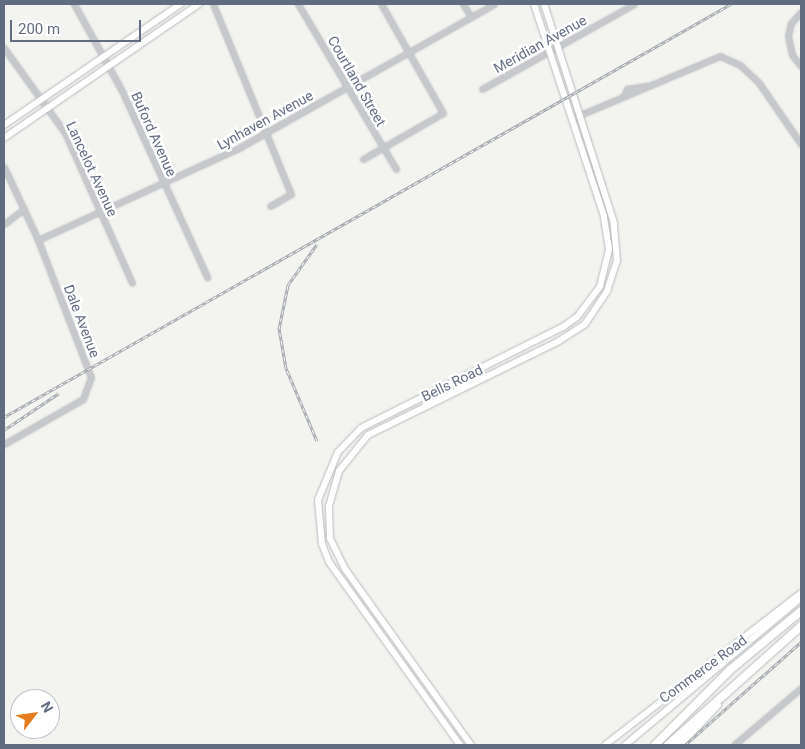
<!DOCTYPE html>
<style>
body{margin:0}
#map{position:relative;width:805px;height:749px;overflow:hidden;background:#f3f4ef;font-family:Roboto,sans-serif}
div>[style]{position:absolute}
.roads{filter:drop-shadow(0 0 1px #b8babf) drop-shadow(0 0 1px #b8babf)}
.minor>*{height:5px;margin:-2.5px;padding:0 2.5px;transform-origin:2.5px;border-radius:2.5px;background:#c6c8cc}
.major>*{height:6px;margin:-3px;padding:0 3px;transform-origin:3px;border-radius:3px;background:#fff}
.highway>*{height:8px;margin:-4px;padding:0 4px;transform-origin:4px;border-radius:4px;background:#fff}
.rail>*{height:3px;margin-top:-1.5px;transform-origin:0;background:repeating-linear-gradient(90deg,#fff 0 4px,#a3a7ae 0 8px);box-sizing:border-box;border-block:1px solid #a3a7ae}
span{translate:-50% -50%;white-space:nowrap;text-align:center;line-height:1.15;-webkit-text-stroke:5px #fff;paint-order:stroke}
.street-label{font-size:14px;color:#626c81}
.frame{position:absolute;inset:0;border:5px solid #626c81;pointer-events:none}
.north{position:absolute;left:10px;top:689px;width:50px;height:50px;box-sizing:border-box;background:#fff;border:1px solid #c0c4cd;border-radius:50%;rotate:60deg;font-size:14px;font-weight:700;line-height:20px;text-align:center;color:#626c81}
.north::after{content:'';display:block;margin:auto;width:18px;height:22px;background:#e57d1e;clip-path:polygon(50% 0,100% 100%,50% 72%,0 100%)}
.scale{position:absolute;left:10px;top:20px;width:131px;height:22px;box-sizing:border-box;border:2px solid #626c81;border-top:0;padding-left:6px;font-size:15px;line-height:18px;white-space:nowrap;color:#626c81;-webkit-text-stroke:4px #fff;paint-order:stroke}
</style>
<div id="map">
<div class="roads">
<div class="minor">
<i style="left:74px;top:4px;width:99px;rotate:61.1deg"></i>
<i style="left:122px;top:91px;width:205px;rotate:65.4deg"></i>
<i style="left:213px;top:4px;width:205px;rotate:67.7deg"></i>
<i style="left:291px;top:194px;width:24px;rotate:150deg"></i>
<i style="left:298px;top:4px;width:192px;rotate:59.3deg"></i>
<i style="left:463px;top:4px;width:15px;rotate:58deg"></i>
<i style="left:801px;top:12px;width:15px;rotate:132deg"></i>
<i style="left:791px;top:23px;width:13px;rotate:103deg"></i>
<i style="left:788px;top:36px;width:19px;rotate:78deg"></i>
<i style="left:792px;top:55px;width:14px;rotate:51deg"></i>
<i style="left:4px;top:48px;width:105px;rotate:54.3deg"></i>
<i style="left:65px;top:133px;width:164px;rotate:65.9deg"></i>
<i style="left:482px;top:89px;width:174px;rotate:-29.2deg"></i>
<i style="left:624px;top:96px;width:8px;rotate:-67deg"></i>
<i style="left:627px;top:89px;width:20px;rotate:-9deg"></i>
<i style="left:573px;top:118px;width:160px;rotate:-22.9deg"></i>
<i style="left:720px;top:56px;width:22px;rotate:24deg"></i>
<i style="left:740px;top:65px;width:26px;rotate:43deg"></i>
<i style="left:759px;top:83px;width:74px;rotate:55.5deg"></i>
<i style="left:363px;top:159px;width:92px;rotate:-29.9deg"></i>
<i style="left:443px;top:113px;width:125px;rotate:-119.6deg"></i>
<i style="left:4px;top:167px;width:81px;rotate:65deg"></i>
<i style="left:38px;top:240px;width:147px;rotate:68.9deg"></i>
<i style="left:91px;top:377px;width:23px;rotate:110deg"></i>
<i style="left:83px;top:399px;width:91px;rotate:150.3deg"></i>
<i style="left:4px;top:224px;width:25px;rotate:-37deg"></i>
<i style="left:38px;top:240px;width:219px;rotate:-24.6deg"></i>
<i style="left:237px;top:149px;width:295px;rotate:-29.4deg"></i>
<i style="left:734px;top:745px;width:88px;rotate:-40.4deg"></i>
</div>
<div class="major">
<i style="left:4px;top:125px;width:214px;rotate:-34.4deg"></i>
<i style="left:4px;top:138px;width:237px;rotate:-34.5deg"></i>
<i style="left:460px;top:745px;width:225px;rotate:-125.6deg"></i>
<i style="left:329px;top:562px;width:19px;rotate:-111deg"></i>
<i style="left:322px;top:544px;width:44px;rotate:-95.2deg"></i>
<i style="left:318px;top:500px;width:52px;rotate:-67.4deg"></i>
<i style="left:338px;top:452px;width:33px;rotate:-46deg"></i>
<i style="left:361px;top:428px;width:226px;rotate:-26.6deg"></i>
<i style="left:563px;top:327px;width:17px;rotate:-36deg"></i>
<i style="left:577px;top:317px;width:39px;rotate:-53deg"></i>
<i style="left:600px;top:286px;width:38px;rotate:-76deg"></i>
<i style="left:609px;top:249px;width:33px;rotate:-99deg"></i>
<i style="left:604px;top:216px;width:223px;rotate:-108.3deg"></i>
<i style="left:471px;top:745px;width:216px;rotate:-125.6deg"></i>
<i style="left:345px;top:569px;width:34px;rotate:-116deg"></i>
<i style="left:330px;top:538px;width:32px;rotate:-92deg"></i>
<i style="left:329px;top:506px;width:36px;rotate:-74deg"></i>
<i style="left:339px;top:471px;width:46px;rotate:-51.1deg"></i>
<i style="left:368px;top:435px;width:213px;rotate:-26.2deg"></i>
<i style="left:559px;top:341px;width:31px;rotate:-33deg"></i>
<i style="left:585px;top:324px;width:40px;rotate:-56deg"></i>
<i style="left:607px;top:291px;width:32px;rotate:-72deg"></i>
<i style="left:617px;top:261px;width:38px;rotate:-95deg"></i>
<i style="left:614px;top:223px;width:230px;rotate:-107.7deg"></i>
<i style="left:605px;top:745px;width:248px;rotate:-37.8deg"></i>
<i style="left:625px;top:745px;width:229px;rotate:-39.9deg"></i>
</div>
<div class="highway">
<i style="left:655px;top:745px;width:106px;rotate:-45deg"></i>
<i style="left:730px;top:670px;width:92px;rotate:-39.7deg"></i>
<i style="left:668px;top:745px;width:178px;rotate:-41.8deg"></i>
<i style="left:679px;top:745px;width:55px;rotate:-46.5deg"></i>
</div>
</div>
<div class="rail">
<i style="left:4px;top:417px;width:836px;rotate:-29.6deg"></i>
<i style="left:4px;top:430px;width:66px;rotate:-33.9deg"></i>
<i style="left:317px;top:441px;width:79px;rotate:-113deg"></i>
<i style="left:286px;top:368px;width:40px;rotate:-100deg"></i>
<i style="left:279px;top:329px;width:45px;rotate:-78.4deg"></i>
<i style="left:288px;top:285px;width:50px;rotate:-54.7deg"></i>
<i style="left:685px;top:745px;width:155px;rotate:-41.6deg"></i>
</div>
<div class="street-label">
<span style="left:540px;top:44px;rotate:-29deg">Meridian Avenue</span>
<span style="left:357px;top:81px;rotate:60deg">Courtland Street</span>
<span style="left:265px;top:120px;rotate:-29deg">Lynhaven Avenue</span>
<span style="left:154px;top:134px;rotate:66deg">Buford Avenue</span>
<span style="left:92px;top:169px;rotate:65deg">Lancelot Avenue</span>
<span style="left:82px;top:321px;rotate:69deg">Dale Avenue</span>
<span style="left:452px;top:383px;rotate:-26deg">Bells Road</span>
<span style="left:703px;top:669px;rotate:-36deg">Commerce Road</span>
</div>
<div class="frame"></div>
<div class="north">N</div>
<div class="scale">200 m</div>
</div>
